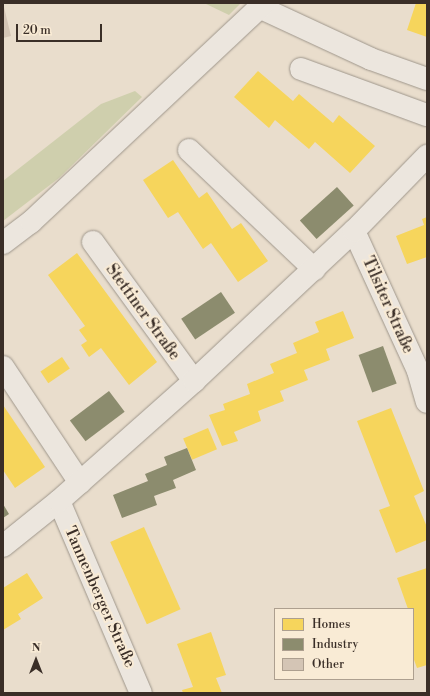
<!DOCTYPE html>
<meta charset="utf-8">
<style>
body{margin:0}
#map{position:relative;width:430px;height:696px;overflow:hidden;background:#e9ddcc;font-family:"Libre Bodoni",serif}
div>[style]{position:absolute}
.green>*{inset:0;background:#cfcfad}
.homes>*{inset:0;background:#f6d55c;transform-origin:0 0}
.industry>*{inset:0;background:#8c8c6e;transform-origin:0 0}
.building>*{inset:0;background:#d4c5b5}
.roads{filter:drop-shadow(0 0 1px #9e968b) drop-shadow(0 0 1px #9e968b)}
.minor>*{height:22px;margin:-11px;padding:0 11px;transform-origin:11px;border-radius:11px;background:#ece6de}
.secondary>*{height:22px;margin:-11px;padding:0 11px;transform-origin:11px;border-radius:11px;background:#ece6de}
span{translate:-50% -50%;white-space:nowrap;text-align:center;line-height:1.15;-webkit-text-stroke:4px #f9ebd5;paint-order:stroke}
.street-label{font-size:16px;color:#3a2e27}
.frame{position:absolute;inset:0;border:4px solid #3a2e27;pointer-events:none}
.legend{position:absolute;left:274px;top:608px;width:140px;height:72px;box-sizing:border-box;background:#f9ebd5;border:1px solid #ad9f8f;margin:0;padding:5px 7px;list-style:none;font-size:12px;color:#3a2e27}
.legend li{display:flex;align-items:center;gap:8px;height:20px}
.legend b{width:20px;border:1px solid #ad9f8f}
.north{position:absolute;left:16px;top:640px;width:40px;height:40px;-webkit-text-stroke:3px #f9ebd5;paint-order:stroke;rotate:0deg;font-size:11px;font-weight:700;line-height:16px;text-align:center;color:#3a2e27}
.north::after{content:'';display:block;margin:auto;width:14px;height:18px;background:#3a2e27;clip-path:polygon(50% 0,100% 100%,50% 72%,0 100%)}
.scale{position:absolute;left:16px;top:24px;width:86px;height:18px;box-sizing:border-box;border:2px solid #3a2e27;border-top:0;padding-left:5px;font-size:12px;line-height:14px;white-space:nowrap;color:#3a2e27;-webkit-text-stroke:3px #f9ebd5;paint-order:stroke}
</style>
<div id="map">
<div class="green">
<i style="clip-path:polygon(204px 3px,241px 3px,229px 15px)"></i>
<i style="clip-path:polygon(135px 91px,142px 97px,59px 178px,3px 221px,3px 181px,101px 104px)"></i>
</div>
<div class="homes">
<i style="clip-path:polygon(416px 3px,427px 3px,427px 37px,407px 30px)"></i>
<i style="clip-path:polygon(258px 71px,293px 101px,299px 94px,333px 123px,339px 115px,375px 146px,350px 173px,315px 142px,309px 149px,275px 120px,269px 128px,234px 97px)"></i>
<i style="clip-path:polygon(173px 160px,199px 198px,207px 192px,232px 229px,241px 223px,268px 261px,238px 282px,211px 243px,203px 249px,178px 212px,168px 218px,143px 180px)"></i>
<i style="clip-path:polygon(427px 217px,427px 257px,407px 264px,396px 236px,424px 225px,422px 219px)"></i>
<i style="clip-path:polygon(77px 253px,157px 362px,129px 385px,101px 348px,89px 357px,81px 345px,87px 341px,79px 330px,85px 326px,48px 275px)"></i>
<i style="clip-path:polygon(343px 311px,354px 338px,326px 349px,330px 360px,304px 370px,308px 380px,280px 391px,284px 401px,258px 411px,261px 421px,234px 432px,238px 441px,222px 446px,209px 415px,225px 410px,223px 404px,250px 394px,247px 384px,274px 373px,270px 364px,297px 353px,293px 343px,319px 332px,315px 322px)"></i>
<i style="left:62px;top:357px;width:14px;height:26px;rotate:56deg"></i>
<i style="clip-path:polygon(3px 405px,45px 467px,15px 488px,3px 470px)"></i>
<i style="clip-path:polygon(391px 408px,424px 491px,414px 496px,427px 527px,427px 540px,396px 553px,379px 510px,390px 506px,357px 421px)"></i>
<i style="left:208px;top:428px;width:23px;height:27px;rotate:67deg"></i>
<i style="left:144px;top:527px;width:90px;height:37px;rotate:66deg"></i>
<i style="clip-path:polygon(427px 568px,427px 665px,417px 668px,413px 657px,413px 609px,408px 609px,397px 578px)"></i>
<i style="clip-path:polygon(27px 573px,43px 598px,18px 614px,21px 619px,3px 630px,3px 588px)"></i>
<i style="clip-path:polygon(211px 632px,226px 675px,216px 678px,222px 693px,183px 693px,182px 690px,193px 687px,177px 644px)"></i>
</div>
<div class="industry">
<i style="left:337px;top:187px;width:25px;height:50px;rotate:48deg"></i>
<i style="left:221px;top:292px;width:25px;height:48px;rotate:56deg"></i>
<i style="left:383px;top:346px;width:40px;height:26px;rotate:70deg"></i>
<i style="left:109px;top:391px;width:26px;height:49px;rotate:53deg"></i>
<i style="clip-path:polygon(187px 448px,196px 470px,173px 480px,176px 488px,154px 496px,157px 505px,122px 518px,113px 495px,148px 481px,145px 474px,167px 465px,164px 457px)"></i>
<i style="clip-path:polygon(3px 504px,9px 514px,3px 518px)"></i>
</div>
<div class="building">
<i style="clip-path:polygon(3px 3px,11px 36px,3px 38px)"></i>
</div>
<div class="roads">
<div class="minor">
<i style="left:259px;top:7px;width:123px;rotate:24.9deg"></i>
<i style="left:371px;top:59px;width:59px;rotate:19.7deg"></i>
<i style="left:301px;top:69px;width:134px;rotate:20.1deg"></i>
<i style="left:189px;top:150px;width:173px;rotate:43.6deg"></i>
<i style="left:354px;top:231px;width:154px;rotate:65.4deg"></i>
<i style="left:418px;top:371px;width:32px;rotate:74deg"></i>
<i style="left:93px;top:242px;width:172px;rotate:54deg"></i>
<i style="left:3px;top:367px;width:139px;rotate:56.4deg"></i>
<i style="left:59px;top:501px;width:209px;rotate:66.9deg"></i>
<i style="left:3px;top:546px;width:72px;rotate:-38.8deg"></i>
<i style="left:59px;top:501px;width:181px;rotate:-41.6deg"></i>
<i style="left:194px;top:381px;width:219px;rotate:-43.2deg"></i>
<i style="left:354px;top:231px;width:105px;rotate:-45.8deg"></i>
</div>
<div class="secondary">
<i style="left:3px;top:243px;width:35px;rotate:-37deg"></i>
<i style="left:31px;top:222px;width:320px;rotate:-43.2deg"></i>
</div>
</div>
<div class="street-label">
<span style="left:388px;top:305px;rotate:66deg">Tilsiter Straße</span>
<span style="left:143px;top:312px;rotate:54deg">Stettiner Straße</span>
<span style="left:100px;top:597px;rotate:66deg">Tannenberger Straße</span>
</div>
<div class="frame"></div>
<ul class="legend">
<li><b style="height:11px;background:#f6d55c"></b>Homes</li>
<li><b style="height:11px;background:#8c8c6e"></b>Industry</li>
<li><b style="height:11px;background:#d4c5b5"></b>Other</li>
</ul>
<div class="north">N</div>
<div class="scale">20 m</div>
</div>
